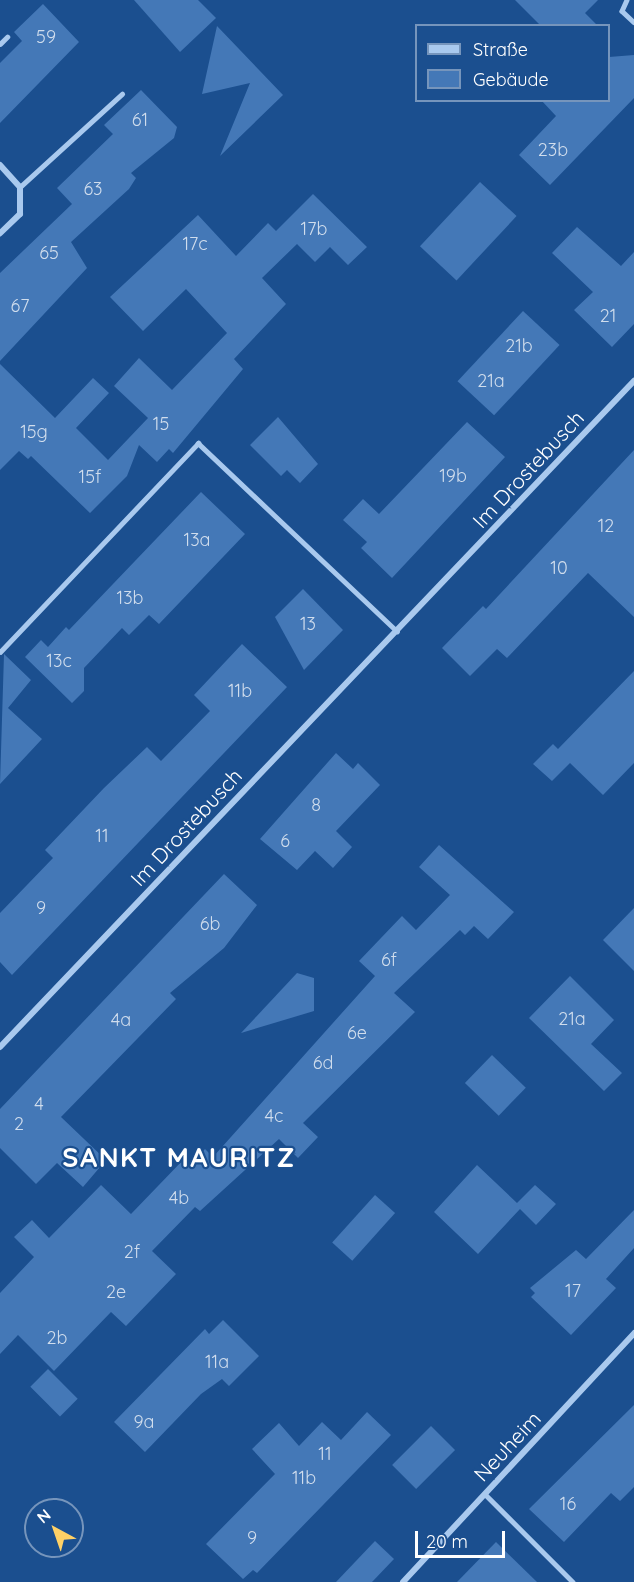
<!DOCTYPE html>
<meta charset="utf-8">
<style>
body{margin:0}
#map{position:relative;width:634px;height:1582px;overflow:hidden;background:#1b4f8f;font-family:Quicksand,sans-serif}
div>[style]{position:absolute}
.building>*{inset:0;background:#4478b7;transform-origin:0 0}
.service>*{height:4.5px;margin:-2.25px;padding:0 2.25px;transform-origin:2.25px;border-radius:2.25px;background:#a9c9ee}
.minor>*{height:6px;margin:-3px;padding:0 3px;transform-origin:3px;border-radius:3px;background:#a9c9ee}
span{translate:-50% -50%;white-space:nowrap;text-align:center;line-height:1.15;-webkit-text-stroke:4.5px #1b4f8f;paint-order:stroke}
.number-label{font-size:18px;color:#d0dded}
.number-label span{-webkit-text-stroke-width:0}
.street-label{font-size:21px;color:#fff}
.district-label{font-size:27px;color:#fff;font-weight:700;letter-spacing:1.5px}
.legend{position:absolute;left:415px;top:24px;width:195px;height:78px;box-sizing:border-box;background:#1b4f8f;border:2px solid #7695bc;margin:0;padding:8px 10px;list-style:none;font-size:18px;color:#fff}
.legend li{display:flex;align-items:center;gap:12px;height:30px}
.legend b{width:30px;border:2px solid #7695bc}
.north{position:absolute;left:24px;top:1498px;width:60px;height:60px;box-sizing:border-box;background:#1b4f8f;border:2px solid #7695bc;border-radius:50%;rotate:320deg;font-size:16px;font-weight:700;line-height:24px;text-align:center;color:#fff}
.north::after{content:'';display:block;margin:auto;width:21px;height:27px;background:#ffd166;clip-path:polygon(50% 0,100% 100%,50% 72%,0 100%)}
.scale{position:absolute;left:415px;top:1531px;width:90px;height:27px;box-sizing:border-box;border:3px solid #fff;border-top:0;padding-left:8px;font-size:18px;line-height:21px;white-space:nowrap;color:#fff;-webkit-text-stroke:4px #1b4f8f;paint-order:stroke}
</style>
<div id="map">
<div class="building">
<i style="clip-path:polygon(134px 0,198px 0,216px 18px,180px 52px)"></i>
<i style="clip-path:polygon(515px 0,598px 0,585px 13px,598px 26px,541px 26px)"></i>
<i style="clip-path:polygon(43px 4px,79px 42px,0 123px,0 63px,22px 41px,14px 32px)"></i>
<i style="clip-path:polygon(217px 26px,283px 95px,220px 156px,250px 83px,202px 94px)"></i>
<i style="clip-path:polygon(634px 55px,634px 98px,550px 185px,519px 155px,556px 116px,541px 100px,609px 100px,609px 57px)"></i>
<i style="clip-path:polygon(141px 90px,177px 127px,174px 138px,131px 173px,136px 178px,129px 189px,71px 242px,87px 268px,0 361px,0 273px,72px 204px,57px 188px,113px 134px,104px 125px)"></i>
<i style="left:480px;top:182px;width:50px;height:88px;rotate:43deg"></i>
<i style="clip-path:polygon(313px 194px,367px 247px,348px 265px,330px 247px,315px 262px,297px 244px,262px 278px,286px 304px,234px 359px,243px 369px,173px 453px,169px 449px,157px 462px,139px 445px,127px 476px,90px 513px,31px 456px,28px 459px,19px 451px,0 470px,0 364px,55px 418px,93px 378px,109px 393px,76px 428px,108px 460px,148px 418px,114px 386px,139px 358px,172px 390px,227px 333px,186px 289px,143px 331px,110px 297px,198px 215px,236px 256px,268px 223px,276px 231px)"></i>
<i style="clip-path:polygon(577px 227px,621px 266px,634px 252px,634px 324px,612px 347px,574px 310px,593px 292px,552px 253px)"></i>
<i style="left:523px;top:311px;width:50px;height:96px;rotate:43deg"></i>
<i style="clip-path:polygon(278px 417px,318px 464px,300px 483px,287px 470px,281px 476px,250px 445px)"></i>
<i style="clip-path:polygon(467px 422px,505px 457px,392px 578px,361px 548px,367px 542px,343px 520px,363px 499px,379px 514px)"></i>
<i style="clip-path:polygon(634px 450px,634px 617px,588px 573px,507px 658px,497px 649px,470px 676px,442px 648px,483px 606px,486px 609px)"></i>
<i style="clip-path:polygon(201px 492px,245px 534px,159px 624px,149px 615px,129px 635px,122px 628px,84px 668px,84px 691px,72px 703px,25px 657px,41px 640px,48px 647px,66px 627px,69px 630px)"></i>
<i style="clip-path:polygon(303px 589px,343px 630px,304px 670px,275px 617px)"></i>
<i style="clip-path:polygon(242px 644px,287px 687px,12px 975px,0 962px,0 913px,53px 858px,45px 850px,104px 788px,147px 747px,161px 761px,210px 711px,194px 695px)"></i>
<i style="clip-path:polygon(4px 654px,31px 680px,8px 708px,42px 739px,0 784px)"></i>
<i style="clip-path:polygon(634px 671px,634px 763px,603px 795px,570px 763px,552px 781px,533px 764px,553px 744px,558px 749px)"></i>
<i style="clip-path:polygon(336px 753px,353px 769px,358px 763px,380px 785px,336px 831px,352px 847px,333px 868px,315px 851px,297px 870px,260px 839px)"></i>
<i style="clip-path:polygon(439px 845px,514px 912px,488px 939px,474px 926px,465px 935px,460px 930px,394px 993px,415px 1012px,303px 1123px,318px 1137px,298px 1158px,279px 1139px,200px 1211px,195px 1207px,152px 1251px,176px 1274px,126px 1326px,111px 1312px,54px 1371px,18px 1335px,0 1354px,0 1293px,34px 1257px,14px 1237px,32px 1220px,49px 1238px,101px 1185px,131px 1214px,184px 1159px,190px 1165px,205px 1149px,213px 1157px,375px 976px,359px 961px,402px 916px,416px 930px,450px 895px,419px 867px)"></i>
<i style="clip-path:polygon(224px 874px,257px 905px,224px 948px,170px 993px,176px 999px,61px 1117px,106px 1160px,83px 1187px,57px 1163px,36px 1184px,0 1148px,0 1109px)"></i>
<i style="clip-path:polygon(634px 908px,634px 971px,603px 940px)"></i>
<i style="clip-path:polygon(297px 973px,314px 978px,314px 1011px,241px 1033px)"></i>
<i style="clip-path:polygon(570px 976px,614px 1020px,591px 1044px,622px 1073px,604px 1091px,529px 1018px)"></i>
<i style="left:492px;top:1055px;width:47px;height:39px;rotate:44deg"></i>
<i style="clip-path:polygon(477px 1165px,517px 1203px,535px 1185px,556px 1204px,536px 1225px,520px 1209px,478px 1254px,434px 1212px)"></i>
<i style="left:375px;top:1195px;width:27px;height:64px;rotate:42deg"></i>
<i style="clip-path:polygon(634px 1210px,634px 1248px,606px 1279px,616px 1288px,571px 1335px,531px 1297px,535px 1293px,530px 1288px,576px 1250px,586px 1259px)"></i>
<i style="clip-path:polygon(223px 1320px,259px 1356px,229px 1386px,222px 1379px,201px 1394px,145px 1452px,114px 1422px,205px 1329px,209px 1334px)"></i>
<i style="left:48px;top:1369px;width:42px;height:25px;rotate:45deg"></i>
<i style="clip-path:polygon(634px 1405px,634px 1487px,620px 1501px,611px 1493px,564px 1542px,529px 1509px)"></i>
<i style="clip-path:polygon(367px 1412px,391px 1435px,257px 1573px,253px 1570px,243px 1579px,206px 1544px,275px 1474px,252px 1449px,279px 1423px,299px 1446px,322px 1422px,341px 1440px)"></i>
<i style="left:431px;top:1426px;width:34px;height:55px;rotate:45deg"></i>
<i style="clip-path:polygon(375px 1541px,394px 1559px,372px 1582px,336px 1582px)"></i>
<i style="clip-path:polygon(496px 1542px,537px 1582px,457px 1582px)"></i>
</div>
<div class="service">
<i style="left:627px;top:0;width:12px;rotate:114deg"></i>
<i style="left:622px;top:11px;width:16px;rotate:43deg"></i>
<i style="left:0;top:44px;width:10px;rotate:-45deg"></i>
<i style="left:20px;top:187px;width:138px;rotate:-42.4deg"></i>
<i style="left:0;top:652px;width:288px;rotate:-46.5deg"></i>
<i style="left:198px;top:443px;width:274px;rotate:43.4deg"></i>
<i style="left:485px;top:1494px;width:124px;rotate:45deg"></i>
</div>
<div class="minor">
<i style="left:0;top:165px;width:30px;rotate:48deg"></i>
<i style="left:20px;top:187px;width:27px;rotate:90deg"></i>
<i style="left:20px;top:214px;width:28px;rotate:136deg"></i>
<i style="left:0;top:1047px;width:920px;rotate:-46.41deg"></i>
<i style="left:403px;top:1582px;width:340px;rotate:-47.1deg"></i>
</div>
<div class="number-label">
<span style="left:46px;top:37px">59</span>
<span style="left:140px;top:120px">61</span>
<span style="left:553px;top:150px">23b</span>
<span style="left:93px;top:189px">63</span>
<span style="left:314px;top:229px">17b</span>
<span style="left:195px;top:244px">17c</span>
<span style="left:49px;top:253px">65</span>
<span style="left:20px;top:306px">67</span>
<span style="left:608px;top:316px">21</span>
<span style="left:519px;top:346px">21b</span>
<span style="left:491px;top:381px">21a</span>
<span style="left:161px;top:424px">15</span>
<span style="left:34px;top:432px">15g</span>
<span style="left:453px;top:476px">19b</span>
<span style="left:90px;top:477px">15f</span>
<span style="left:606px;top:526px">12</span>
<span style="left:197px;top:540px">13a</span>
<span style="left:559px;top:568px">10</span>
<span style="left:130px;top:598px">13b</span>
<span style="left:308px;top:624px">13</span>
<span style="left:59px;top:661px">13c</span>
<span style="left:240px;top:691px">11b</span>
<span style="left:316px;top:805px">8</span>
<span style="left:102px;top:836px">11</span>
<span style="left:285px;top:841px">6</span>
<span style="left:41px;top:908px">9</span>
<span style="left:210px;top:924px">6b</span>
<span style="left:389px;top:960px">6f</span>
<span style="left:572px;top:1019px">21a</span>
<span style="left:121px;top:1020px">4a</span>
<span style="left:357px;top:1033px">6e</span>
<span style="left:323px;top:1063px">6d</span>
<span style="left:39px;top:1104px">4</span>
<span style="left:274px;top:1116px">4c</span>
<span style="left:19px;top:1124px">2</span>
<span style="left:179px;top:1198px">4b</span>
<span style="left:132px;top:1252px">2f</span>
<span style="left:573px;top:1291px">17</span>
<span style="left:116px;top:1292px">2e</span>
<span style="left:57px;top:1338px">2b</span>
<span style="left:217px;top:1362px">11a</span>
<span style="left:144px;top:1422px">9a</span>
<span style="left:325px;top:1454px">11</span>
<span style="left:304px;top:1478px">11b</span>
<span style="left:568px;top:1504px">16</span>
<span style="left:252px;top:1538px">9</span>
</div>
<div class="street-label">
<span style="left:528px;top:469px;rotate:-47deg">Im Drostebusch</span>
<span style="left:186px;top:827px;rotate:-47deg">Im Drostebusch</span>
<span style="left:507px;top:1446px;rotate:-47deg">Neuheim</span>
</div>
<div class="district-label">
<span style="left:179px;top:1158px">SANKT MAURITZ</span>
</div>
<ul class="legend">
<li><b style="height:8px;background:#a9c9ee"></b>Straße</li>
<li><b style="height:16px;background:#4478b7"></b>Gebäude</li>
</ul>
<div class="north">N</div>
<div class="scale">20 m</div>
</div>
